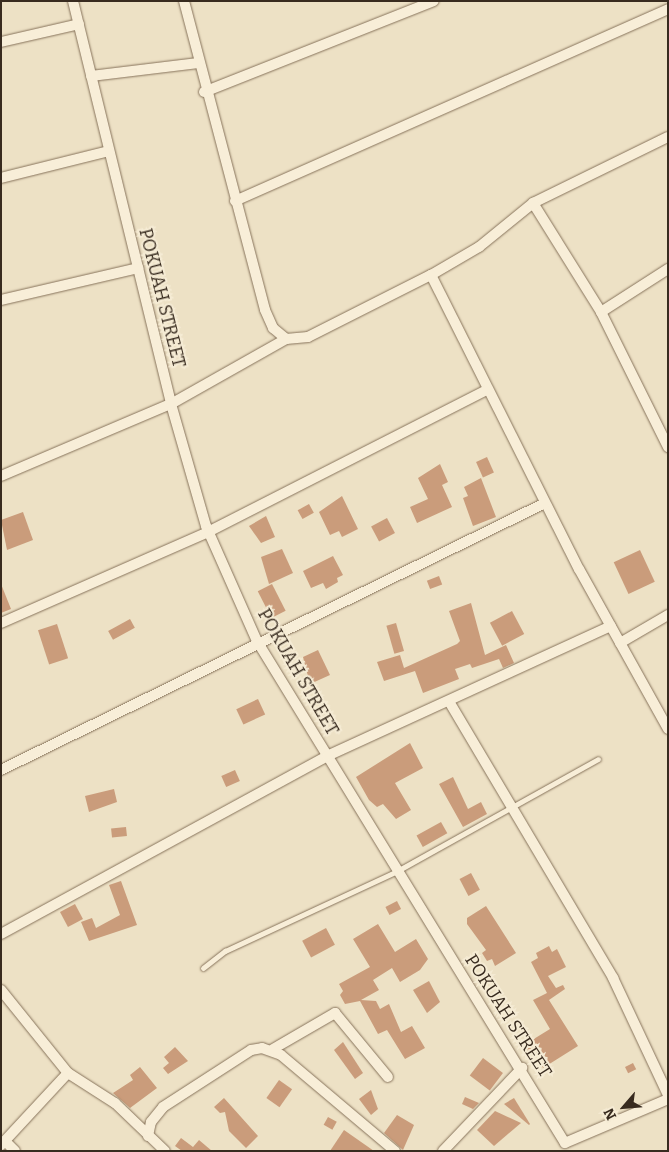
<!DOCTYPE html>
<style>
body{margin:0}
#map{position:relative;width:669px;height:1152px;overflow:hidden;background:#ede1c5;font-family:Bitter,serif}
div>[style]{position:absolute}
.building>*{inset:0;background:#ca9c7b;transform-origin:0 0}
.roads{filter:drop-shadow(0 0 1px #87735b) drop-shadow(0 0 1px #87735b)}
.lane>*{height:5px;margin:-2.5px;padding:0 2.5px;transform-origin:2.5px;border-radius:2.5px;background:#f8eed8}
.street>*{height:10px;margin:-5px;padding:0 5px;transform-origin:5px;border-radius:5px;background:#f8eed8}
span{translate:-50% -50%;white-space:nowrap;text-align:center;line-height:1.15;-webkit-text-stroke:4px #f5ebd4;paint-order:stroke}
.street-label{font-size:18px;color:#382b1f}
.frame{position:absolute;inset:0;border:2px solid #382b1f;pointer-events:none}
.north{position:absolute;left:599px;top:1082px;width:50px;height:50px;-webkit-text-stroke:4px #f5ebd4;paint-order:stroke;rotate:243deg;font-size:14px;font-weight:700;line-height:20px;text-align:center;color:#382b1f}
.north::after{content:'';display:block;margin:auto;width:18px;height:22px;background:#382b1f;clip-path:polygon(50% 0,100% 100%,50% 72%,0 100%)}
</style>
<div id="map">
<div class="building">
<i style="left:487px;top:457px;width:17px;height:12px;rotate:66deg"></i>
<i style="clip-path:polygon(440px 464px,448px 482px,442px 485px,452px 507px,417px 523px,410px 507px,428px 499px,418px 478px)"></i>
<i style="clip-path:polygon(481px 478px,496px 517px,473px 526px,463px 498px,468px 496px,464px 487px)"></i>
<i style="clip-path:polygon(342px 496px,358px 529px,342px 537px,339px 531px,330px 535px,319px 512px)"></i>
<i style="left:309px;top:504px;width:10px;height:13px;rotate:61deg"></i>
<i style="clip-path:polygon(23px 512px,33px 540px,7px 550px,1px 520px)"></i>
<i style="clip-path:polygon(266px 516px,275px 537px,261px 543px,249px 526px)"></i>
<i style="left:387px;top:518px;width:17px;height:18px;rotate:62deg"></i>
<i style="clip-path:polygon(282px 549px,293px 573px,269px 584px,261px 557px)"></i>
<i style="left:640px;top:550px;width:35px;height:29px;rotate:65deg"></i>
<i style="clip-path:polygon(333px 556px,343px 575px,337px 578px,338px 582px,326px 589px,323px 583px,311px 588px,303px 571px)"></i>
<i style="left:439px;top:576px;width:9px;height:13px;rotate:69deg"></i>
<i style="clip-path:polygon(1px 584px,11px 609px,1px 613px)"></i>
<i style="left:272px;top:584px;width:30px;height:16px;rotate:63deg"></i>
<i style="clip-path:polygon(471px 603px,485px 655px,506px 645px,514px 663px,503px 668px,499px 659px,472px 668px,470px 664px,455px 669px,459px 679px,423px 693px,415px 671px,384px 681px,377px 662px,400px 655px,404px 668px,457px 644px,460px 641px,449px 611px)"></i>
<i style="left:512px;top:611px;width:26px;height:25px;rotate:62deg"></i>
<i style="left:130px;top:619px;width:10px;height:25px;rotate:61deg"></i>
<i style="left:396px;top:623px;width:29px;height:10px;rotate:74deg"></i>
<i style="left:57px;top:624px;width:36px;height:20px;rotate:72deg"></i>
<i style="clip-path:polygon(318px 650px,330px 675px,310px 684px,303px 657px)"></i>
<i style="left:258px;top:699px;width:17px;height:24px;rotate:65deg"></i>
<i style="clip-path:polygon(410px 743px,423px 768px,395px 783px,411px 810px,396px 819px,383px 804px,377px 807px,369px 800px,356px 777px)"></i>
<i style="left:235px;top:770px;width:12px;height:15px;rotate:66deg"></i>
<i style="clip-path:polygon(453px 777px,468px 809px,481px 802px,487px 814px,463px 827px,439px 784px)"></i>
<i style="clip-path:polygon(114px 789px,117px 802px,89px 812px,85px 796px)"></i>
<i style="left:441px;top:822px;width:13px;height:28px;rotate:61deg"></i>
<i style="left:126px;top:827px;width:9px;height:15px;rotate:84deg"></i>
<i style="left:471px;top:873px;width:19px;height:13px;rotate:62deg"></i>
<i style="clip-path:polygon(121px 881px,137px 925px,89px 941px,81px 922px,92px 918px,96px 928px,120px 915px,109px 885px)"></i>
<i style="left:397px;top:901px;width:9px;height:13px;rotate:63deg"></i>
<i style="left:75px;top:904px;width:17px;height:17px;rotate:62deg"></i>
<i style="clip-path:polygon(486px 906px,516px 953px,495px 966px,492px 959px,487px 961px,482px 953px,486px 950px,467px 924px,467px 918px)"></i>
<i style="clip-path:polygon(378px 924px,395px 952px,416px 939px,428px 959px,420px 970px,400px 982px,392px 968px,373px 980px,379px 990px,361px 1000px,376px 1001px,380px 1009px,389px 1004px,401px 1032px,412px 1026px,425px 1048px,405px 1059px,387px 1030px,378px 1034px,360px 1001px,345px 1004px,340px 995px,343px 991px,339px 984px,370px 967px,353px 939px)"></i>
<i style="left:326px;top:928px;width:19px;height:27px;rotate:62deg"></i>
<i style="clip-path:polygon(549px 946px,552px 952px,557px 949px,566px 967px,548px 976px,556px 988px,563px 985px,565px 989px,549px 1000px,578px 1046px,543px 1068px,536px 1053px,530px 1056px,524px 1045px,550px 1029px,533px 1000px,547px 993px,531px 962px,538px 958px,536px 953px)"></i>
<i style="clip-path:polygon(429px 981px,440px 1002px,427px 1013px,413px 990px)"></i>
<i style="clip-path:polygon(343px 1042px,363px 1073px,355px 1079px,334px 1050px)"></i>
<i style="clip-path:polygon(175px 1047px,188px 1061px,168px 1074px,163px 1068px,169px 1063px,164px 1057px)"></i>
<i style="left:483px;top:1058px;width:25px;height:22px;rotate:37deg"></i>
<i style="left:633px;top:1063px;width:7px;height:9px;rotate:63deg"></i>
<i style="clip-path:polygon(140px 1067px,157px 1088px,130px 1108px,113px 1093px,133px 1080px,130px 1075px)"></i>
<i style="left:279px;top:1080px;width:16px;height:22px;rotate:35deg"></i>
<i style="clip-path:polygon(371px 1090px,378px 1109px,371px 1115px,359px 1099px)"></i>
<i style="clip-path:polygon(465px 1097px,479px 1103px,473px 1109px,462px 1104px)"></i>
<i style="clip-path:polygon(224px 1098px,258px 1136px,246px 1148px,229px 1131px,225px 1112px,220px 1113px,214px 1107px)"></i>
<i style="clip-path:polygon(514px 1098px,530px 1124px,529px 1125px,504px 1104px)"></i>
<i style="clip-path:polygon(495px 1111px,521px 1123px,494px 1146px,477px 1130px)"></i>
<i style="clip-path:polygon(397px 1115px,414px 1125px,403px 1150px,384px 1133px)"></i>
<i style="left:328px;top:1117px;width:10px;height:9px;rotate:29deg"></i>
<i style="clip-path:polygon(344px 1130px,374px 1151px,330px 1151px)"></i>
<i style="clip-path:polygon(181px 1138px,193px 1147px,199px 1140px,212px 1151px,182px 1151px,175px 1146px)"></i>
</div>
<div class="roads">
<div class="lane">
<i style="left:203px;top:968px;width:28px;rotate:-38deg"></i>
<i style="left:225px;top:951px;width:190px;rotate:-24.9deg"></i>
<i style="left:397px;top:871px;width:230px;rotate:-29.1deg"></i>
</div>
<div class="street">
<i style="left:73px;top:1px;width:415px;rotate:76.3deg"></i>
<i style="left:171px;top:404px;width:127px;rotate:74deg"></i>
<i style="left:206px;top:526px;width:126px;rotate:66.1deg"></i>
<i style="left:257px;top:641px;width:589px;rotate:58.47deg"></i>
<i style="left:565px;top:1143px;width:112px;rotate:-23.1deg"></i>
<i style="left:184px;top:1px;width:319px;rotate:75.3deg"></i>
<i style="left:265px;top:310px;width:20px;rotate:66deg"></i>
<i style="left:273px;top:328px;width:17px;rotate:40deg"></i>
<i style="left:286px;top:339px;width:22px;rotate:-5deg"></i>
<i style="left:308px;top:337px;width:138px;rotate:-26.8deg"></i>
<i style="left:431px;top:275px;width:56px;rotate:-30.3deg"></i>
<i style="left:479px;top:247px;width:70px;rotate:-39.2deg"></i>
<i style="left:533px;top:203px;width:150px;rotate:-26.1deg"></i>
<i style="left:1px;top:42px;width:80px;rotate:-13deg"></i>
<i style="left:91px;top:76px;width:108px;rotate:-6.9deg"></i>
<i style="left:204px;top:92px;width:247px;rotate:-21.6deg"></i>
<i style="left:1px;top:178px;width:111px;rotate:-14deg"></i>
<i style="left:235px;top:201px;width:474px;rotate:-23.9deg"></i>
<i style="left:533px;top:203px;width:128px;rotate:58deg"></i>
<i style="left:601px;top:312px;width:151px;rotate:63.6deg"></i>
<i style="left:431px;top:275px;width:329px;rotate:63.3deg"></i>
<i style="left:579px;top:569px;width:183px;rotate:60.9deg"></i>
<i style="left:1px;top:300px;width:141px;rotate:-13.1deg"></i>
<i style="left:601px;top:312px;width:80px;rotate:-32.7deg"></i>
<i style="left:1px;top:476px;width:185px;rotate:-23deg"></i>
<i style="left:171px;top:404px;width:132px;rotate:-29.5deg"></i>
<i style="left:1px;top:623px;width:226px;rotate:-23.7deg"></i>
<i style="left:208px;top:532px;width:313px;rotate:-27deg"></i>
<i style="left:620px;top:643px;width:56px;rotate:-30.3deg"></i>
<i style="left:450px;top:703px;width:320px;rotate:59.3deg"></i>
<i style="left:613px;top:978px;width:129px;rotate:64.8deg"></i>
<i style="left:1px;top:770px;width:606px;rotate:-26.14deg"></i>
<i style="left:1px;top:934px;width:371px;rotate:-28.6deg"></i>
<i style="left:327px;top:756px;width:312px;rotate:-24.6deg"></i>
<i style="left:1px;top:990px;width:107px;rotate:51.1deg"></i>
<i style="left:68px;top:1073px;width:56px;rotate:32.6deg"></i>
<i style="left:115px;top:1103px;width:69px;rotate:43.8deg"></i>
<i style="left:273px;top:1049px;width:72px;rotate:-30.1deg"></i>
<i style="left:335px;top:1013px;width:83px;rotate:50.4deg"></i>
<i style="left:148px;top:1136px;width:14px;rotate:-78deg"></i>
<i style="left:151px;top:1122px;width:19px;rotate:-51deg"></i>
<i style="left:163px;top:1107px;width:105px;rotate:-32.9deg"></i>
<i style="left:251px;top:1050px;width:11px;rotate:-10deg"></i>
<i style="left:262px;top:1048px;width:20px;rotate:20deg"></i>
<i style="left:281px;top:1055px;width:149px;rotate:40.1deg"></i>
<i style="left:5px;top:1141px;width:14px;rotate:45deg"></i>
<i style="left:1px;top:1145px;width:98px;rotate:-47.1deg"></i>
<i style="left:443px;top:1151px;width:115px;rotate:-46.4deg"></i>
</div>
</div>
<div class="street-label">
<span style="left:162px;top:298px;rotate:76deg">POKUAH STREET</span>
<span style="left:298px;top:672px;rotate:60deg">POKUAH STREET</span>
<span style="left:508px;top:1016px;rotate:57deg">POKUAH STREET</span>
</div>
<div class="frame"></div>
<div class="north">N</div>
</div>
